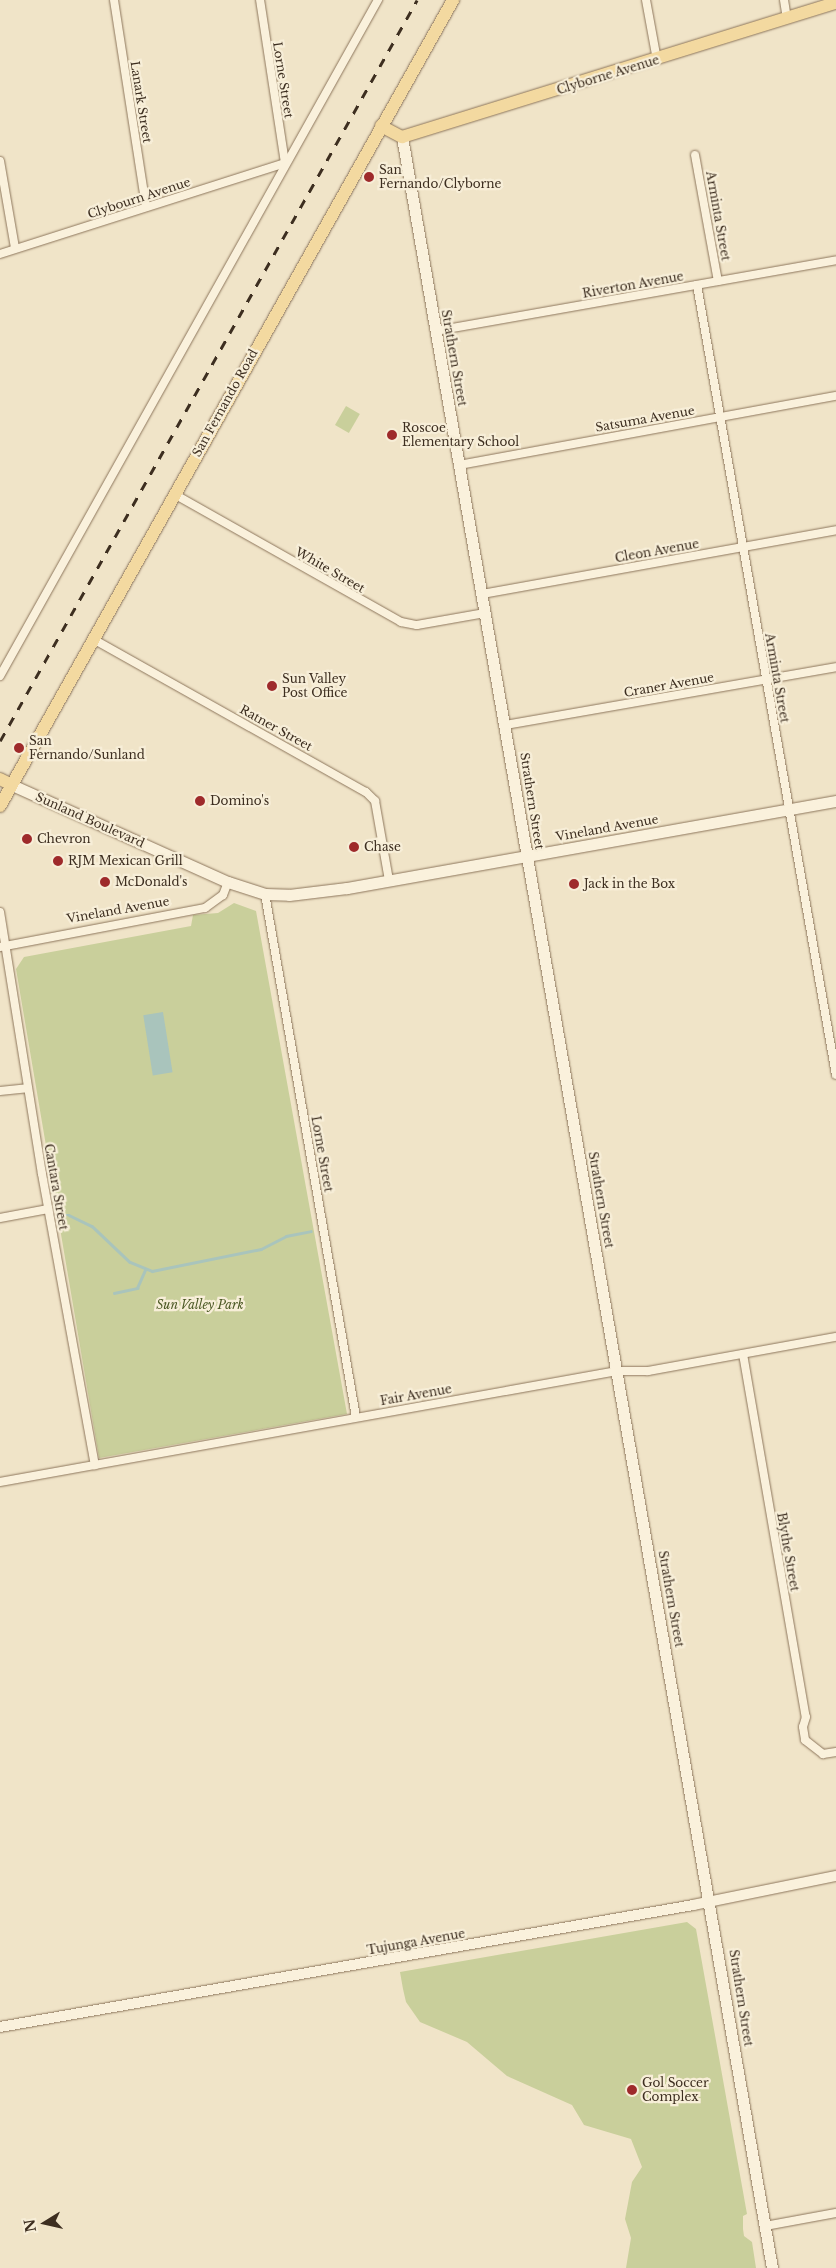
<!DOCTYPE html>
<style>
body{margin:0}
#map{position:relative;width:836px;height:2268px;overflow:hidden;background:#f0e4c8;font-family:"Libre Baskerville",serif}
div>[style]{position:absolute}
.green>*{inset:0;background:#c9cf9b;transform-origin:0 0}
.water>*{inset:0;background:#a9c4bc;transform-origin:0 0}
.stream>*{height:2.5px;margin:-1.25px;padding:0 1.25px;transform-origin:1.25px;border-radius:1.25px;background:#a9c4bc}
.roads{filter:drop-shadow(0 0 1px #8d765c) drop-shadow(0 0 1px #8d765c)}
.minor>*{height:8px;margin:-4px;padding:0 4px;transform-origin:4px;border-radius:4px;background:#faf1dc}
.tertiary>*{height:10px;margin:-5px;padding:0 5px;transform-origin:5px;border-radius:5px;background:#faf1dc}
.secondary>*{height:11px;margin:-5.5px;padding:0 5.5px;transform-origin:5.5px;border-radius:5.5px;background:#faf1dc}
.primary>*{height:12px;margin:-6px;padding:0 6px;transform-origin:6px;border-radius:6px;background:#f3d9a0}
.rail>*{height:2.5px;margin-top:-1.25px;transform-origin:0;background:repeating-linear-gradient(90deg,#3d2e20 0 9px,transparent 0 18px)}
.dots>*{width:14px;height:14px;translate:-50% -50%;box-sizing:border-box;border:2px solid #f7eed8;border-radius:50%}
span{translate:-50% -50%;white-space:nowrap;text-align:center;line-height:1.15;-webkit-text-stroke:4.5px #f7eed8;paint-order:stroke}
.street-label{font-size:12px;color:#3d2e20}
.poi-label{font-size:12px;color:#3d2e20}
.left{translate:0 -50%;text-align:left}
.park-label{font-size:12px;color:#4d5a26;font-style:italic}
.north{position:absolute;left:20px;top:2198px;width:50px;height:50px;-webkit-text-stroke:4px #f7eed8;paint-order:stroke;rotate:260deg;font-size:14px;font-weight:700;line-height:20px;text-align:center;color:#3d2e20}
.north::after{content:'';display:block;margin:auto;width:18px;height:22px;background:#3d2e20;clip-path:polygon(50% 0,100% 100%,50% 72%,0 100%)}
</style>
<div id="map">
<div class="green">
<i style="left:346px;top:406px;width:16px;height:22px;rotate:30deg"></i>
<i style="clip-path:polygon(234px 903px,256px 911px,347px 1414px,99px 1458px,16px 969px,24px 957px,191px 926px,193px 915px,218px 913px)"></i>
<i style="clip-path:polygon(687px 1922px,696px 1929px,747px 2214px,743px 2216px,743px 2229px,744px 2236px,752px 2242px,756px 2268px,626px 2268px,631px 2238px,625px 2219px,632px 2182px,642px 2167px,631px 2139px,584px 2125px,572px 2105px,507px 2076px,467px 2042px,420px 2022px,406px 2002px,403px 1989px,400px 1972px)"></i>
</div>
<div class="water">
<i style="left:163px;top:1012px;width:61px;height:20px;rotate:81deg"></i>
</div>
<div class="stream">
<i style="left:57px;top:1215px;width:12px"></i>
<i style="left:69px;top:1215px;width:25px;rotate:26deg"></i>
<i style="left:92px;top:1226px;width:52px;rotate:43.5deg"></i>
<i style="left:130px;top:1262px;width:24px;rotate:22deg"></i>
<i style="left:152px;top:1271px;width:111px;rotate:-11.4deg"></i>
<i style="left:261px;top:1249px;width:28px;rotate:-27deg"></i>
<i style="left:286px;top:1236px;width:25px;rotate:-11deg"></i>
<i style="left:114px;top:1293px;width:24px;rotate:-12deg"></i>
<i style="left:137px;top:1288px;width:20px;rotate:-66deg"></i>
</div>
<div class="roads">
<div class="minor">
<i style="left:114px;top:0;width:209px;rotate:81.2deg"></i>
<i style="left:646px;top:0;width:61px;rotate:79.6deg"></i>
<i style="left:784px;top:0;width:19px;rotate:81deg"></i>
<i style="left:695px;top:155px;width:128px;rotate:79.7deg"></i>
<i style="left:0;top:161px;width:88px;rotate:80.2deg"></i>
<i style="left:0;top:254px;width:299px;rotate:-17.7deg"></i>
<i style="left:285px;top:163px;width:165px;rotate:-98.7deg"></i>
<i style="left:697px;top:285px;width:802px;rotate:80.02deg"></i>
<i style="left:435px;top:331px;width:407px;rotate:-10deg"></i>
<i style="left:459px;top:465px;width:383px;rotate:-10.4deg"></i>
<i style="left:174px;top:494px;width:261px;rotate:29.4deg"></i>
<i style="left:401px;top:622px;width:16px;rotate:11deg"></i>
<i style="left:417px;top:625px;width:69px;rotate:-10deg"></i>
<i style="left:482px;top:594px;width:360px;rotate:-10.2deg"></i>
<i style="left:93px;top:639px;width:313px;rotate:29.3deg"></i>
<i style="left:366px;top:792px;width:13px;rotate:45deg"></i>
<i style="left:375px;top:801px;width:80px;rotate:80deg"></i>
<i style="left:0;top:676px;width:775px;rotate:-60.79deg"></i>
<i style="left:505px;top:725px;width:336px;rotate:-9.9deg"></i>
<i style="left:265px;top:894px;width:531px;rotate:80.13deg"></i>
<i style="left:0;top:912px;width:265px;rotate:80.9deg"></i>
<i style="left:42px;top:1174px;width:296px;rotate:79.7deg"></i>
<i style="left:0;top:947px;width:209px;rotate:-10.8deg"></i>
<i style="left:205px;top:908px;width:22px;rotate:-36deg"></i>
<i style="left:223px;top:895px;width:14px;rotate:-69deg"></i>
<i style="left:0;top:1091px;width:27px;rotate:-6deg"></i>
<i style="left:0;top:1218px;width:49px;rotate:-10.6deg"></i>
<i style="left:743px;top:1354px;width:368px;rotate:80.2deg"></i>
<i style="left:806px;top:1717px;width:10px;rotate:107deg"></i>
<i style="left:803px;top:1727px;width:13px;rotate:81deg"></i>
<i style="left:805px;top:1740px;width:23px;rotate:38deg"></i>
<i style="left:823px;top:1754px;width:13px;rotate:-9deg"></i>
<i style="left:0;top:1482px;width:627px;rotate:-10.2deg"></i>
<i style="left:617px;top:1371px;width:31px"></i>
<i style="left:648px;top:1371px;width:191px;rotate:-10.3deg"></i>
<i style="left:765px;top:2226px;width:72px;rotate:-10.4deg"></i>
</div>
<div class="tertiary">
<i style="left:0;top:2027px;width:704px;rotate:-9.98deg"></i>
<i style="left:693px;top:1905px;width:146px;rotate:-11.5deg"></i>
</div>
<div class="secondary">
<i style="left:402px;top:137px;width:2163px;rotate:80.15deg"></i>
<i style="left:12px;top:785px;width:237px;rotate:24.2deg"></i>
<i style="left:228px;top:882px;width:39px;rotate:18deg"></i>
<i style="left:265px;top:894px;width:24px;rotate:2deg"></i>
<i style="left:289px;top:895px;width:58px;rotate:-6.9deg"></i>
<i style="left:347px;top:888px;width:497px;rotate:-10.1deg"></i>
</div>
<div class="primary">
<i style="left:381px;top:126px;width:24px;rotate:28deg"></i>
<i style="left:402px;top:137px;width:454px;rotate:-17.2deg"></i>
<i style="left:0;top:779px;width:13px;rotate:27deg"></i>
<i style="left:0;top:806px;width:925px;rotate:-60.66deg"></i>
</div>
</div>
<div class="rail">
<i style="left:0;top:741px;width:850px;rotate:-60.63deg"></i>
</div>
<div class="dots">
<i style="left:369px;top:177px;background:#9e2a2b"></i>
<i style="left:392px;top:435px;background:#9e2a2b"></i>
<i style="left:272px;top:686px;background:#9e2a2b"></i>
<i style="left:19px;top:748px;background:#9e2a2b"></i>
<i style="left:200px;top:801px;background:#9e2a2b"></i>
<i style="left:27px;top:839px;background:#9e2a2b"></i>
<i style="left:354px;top:847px;background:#9e2a2b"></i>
<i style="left:58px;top:861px;background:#9e2a2b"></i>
<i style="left:105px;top:882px;background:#9e2a2b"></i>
<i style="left:574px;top:884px;background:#9e2a2b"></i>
<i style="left:632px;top:2090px;background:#9e2a2b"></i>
</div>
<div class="street-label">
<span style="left:608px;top:75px;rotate:-17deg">Clyborne Avenue</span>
<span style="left:283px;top:80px;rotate:81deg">Lorne Street</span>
<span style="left:141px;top:102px;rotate:81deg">Lanark Street</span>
<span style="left:139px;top:198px;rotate:-18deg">Clybourn Avenue</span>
<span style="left:718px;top:216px;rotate:80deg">Arminta Street</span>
<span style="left:633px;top:285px;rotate:-10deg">Riverton Avenue</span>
<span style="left:454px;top:358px;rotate:80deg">Strathern Street</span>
<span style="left:225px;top:403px;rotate:-61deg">San Fernando Road</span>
<span style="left:645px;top:419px;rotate:-10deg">Satsuma Avenue</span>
<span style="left:657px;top:551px;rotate:-10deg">Cleon Avenue</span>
<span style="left:330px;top:570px;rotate:30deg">White Street</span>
<span style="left:777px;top:678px;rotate:80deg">Arminta Street</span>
<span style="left:669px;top:685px;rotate:-10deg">Craner Avenue</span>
<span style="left:276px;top:728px;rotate:29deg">Ratner Street</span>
<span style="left:532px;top:801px;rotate:81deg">Strathern Street</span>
<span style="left:90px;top:820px;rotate:24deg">Sunland Boulevard</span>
<span style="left:607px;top:828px;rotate:-10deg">Vineland Avenue</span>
<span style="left:118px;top:910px;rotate:-10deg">Vineland Avenue</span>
<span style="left:322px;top:1154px;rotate:80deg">Lorne Street</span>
<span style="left:56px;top:1187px;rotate:80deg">Cantara Street</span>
<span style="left:601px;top:1200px;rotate:80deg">Strathern Street</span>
<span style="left:416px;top:1395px;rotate:-10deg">Fair Avenue</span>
<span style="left:788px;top:1552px;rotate:80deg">Blythe Street</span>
<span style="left:671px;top:1599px;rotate:80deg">Strathern Street</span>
<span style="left:416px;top:1942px;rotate:-10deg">Tujunga Avenue</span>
<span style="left:741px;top:1998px;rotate:81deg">Strathern Street</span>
</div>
<div class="poi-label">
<span class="left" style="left:379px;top:177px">San<br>Fernando/Clyborne</span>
<span class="left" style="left:402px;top:435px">Roscoe<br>Elementary School</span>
<span class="left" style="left:282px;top:686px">Sun Valley<br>Post Office</span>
<span class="left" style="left:29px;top:748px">San<br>Fernando/Sunland</span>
<span class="left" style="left:210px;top:801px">Domino's</span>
<span class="left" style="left:37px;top:839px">Chevron</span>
<span class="left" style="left:364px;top:847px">Chase</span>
<span class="left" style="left:68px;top:861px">RJM Mexican Grill</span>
<span class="left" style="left:115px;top:882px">McDonald's</span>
<span class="left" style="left:584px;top:884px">Jack in the Box</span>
<span class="left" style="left:642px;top:2090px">Gol Soccer<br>Complex</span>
</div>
<div class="park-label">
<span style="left:200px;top:1305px">Sun Valley Park</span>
</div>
<div class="north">N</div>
</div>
